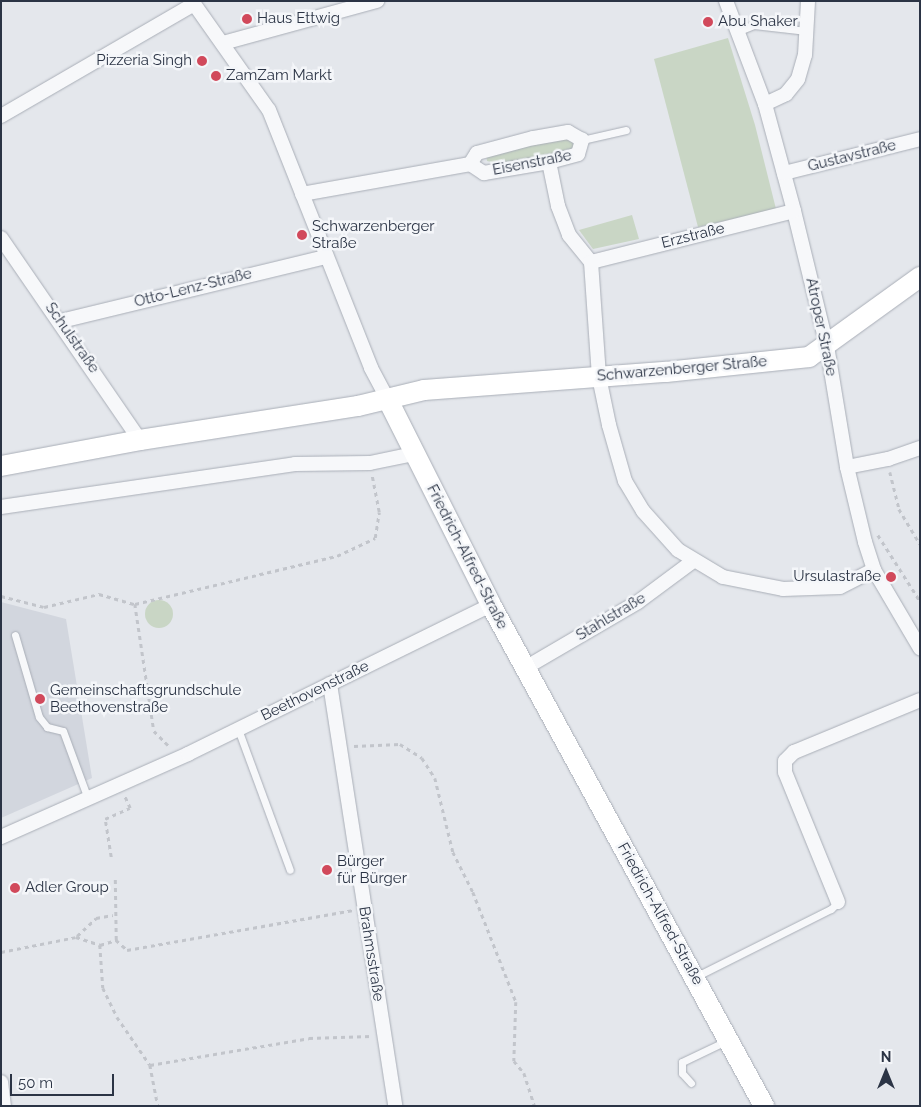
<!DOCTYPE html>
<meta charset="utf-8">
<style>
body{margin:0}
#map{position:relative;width:921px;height:1107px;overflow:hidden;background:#e4e7ec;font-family:Raleway,sans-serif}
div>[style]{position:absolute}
.built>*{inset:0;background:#d2d6de}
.green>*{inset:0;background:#c9d6c5}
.round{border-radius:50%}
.path>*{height:2.5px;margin-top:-1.25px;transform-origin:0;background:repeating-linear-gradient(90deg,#c2c5cb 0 4px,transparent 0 8px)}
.roads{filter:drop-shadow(0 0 1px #a9aeb7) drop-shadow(0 0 1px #a9aeb7)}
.lane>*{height:7px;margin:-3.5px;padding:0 3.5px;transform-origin:3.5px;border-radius:3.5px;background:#f7f8fa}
.street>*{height:14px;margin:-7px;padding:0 7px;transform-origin:7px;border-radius:7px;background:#f7f8fa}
.secondary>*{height:20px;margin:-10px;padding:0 10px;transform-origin:10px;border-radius:10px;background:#fff}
.dots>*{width:14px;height:14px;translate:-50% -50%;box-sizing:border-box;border:2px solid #f4f6f9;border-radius:50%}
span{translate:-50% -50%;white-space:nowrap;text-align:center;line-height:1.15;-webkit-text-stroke:5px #f4f6f9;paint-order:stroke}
.poi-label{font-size:15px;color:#2b3445}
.left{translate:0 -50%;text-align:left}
.right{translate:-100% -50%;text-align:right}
.street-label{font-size:15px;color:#2b3445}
.frame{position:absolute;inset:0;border:2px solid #2b3445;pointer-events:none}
.north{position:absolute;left:861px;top:1047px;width:50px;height:50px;-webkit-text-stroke:4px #f4f6f9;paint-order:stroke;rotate:0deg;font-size:14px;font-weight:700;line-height:20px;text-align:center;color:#2b3445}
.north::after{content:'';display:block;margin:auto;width:18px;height:22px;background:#2b3445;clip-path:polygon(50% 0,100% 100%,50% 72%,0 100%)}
.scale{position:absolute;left:10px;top:1074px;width:104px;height:22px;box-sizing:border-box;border:2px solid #2b3445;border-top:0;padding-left:6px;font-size:15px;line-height:18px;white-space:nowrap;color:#2b3445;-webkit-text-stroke:4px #f4f6f9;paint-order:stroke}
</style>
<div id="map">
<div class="built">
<i style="clip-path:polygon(1px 602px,66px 619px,92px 778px,1px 818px)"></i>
</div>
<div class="green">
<i style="clip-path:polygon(728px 38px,755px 125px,776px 209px,698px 227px,654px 59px)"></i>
<i style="clip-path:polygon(564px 137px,574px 141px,574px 148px,570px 151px,500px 164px,487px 161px,486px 154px)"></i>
<i style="clip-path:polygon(632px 215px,639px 239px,593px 249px,579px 230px)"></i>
<i class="round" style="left:145px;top:600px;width:28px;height:28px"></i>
</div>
<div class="path">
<i style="left:890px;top:472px;width:38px;rotate:76deg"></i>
<i style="left:899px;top:509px;width:41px;rotate:59deg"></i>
<i style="left:878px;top:535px;width:78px;rotate:57.5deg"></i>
<i style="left:1px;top:596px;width:44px;rotate:14.3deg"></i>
<i style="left:44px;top:607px;width:57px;rotate:-13.3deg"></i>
<i style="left:99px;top:594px;width:37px;rotate:16deg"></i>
<i style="left:135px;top:604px;width:208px;rotate:-13.4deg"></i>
<i style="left:337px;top:556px;width:42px;rotate:-25.3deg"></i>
<i style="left:375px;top:538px;width:26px;rotate:-81deg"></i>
<i style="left:379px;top:512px;width:38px;rotate:-101deg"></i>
<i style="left:135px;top:604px;width:128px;rotate:81.5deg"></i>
<i style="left:154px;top:731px;width:23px;rotate:45deg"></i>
<i style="left:354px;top:746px;width:46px;rotate:-2.5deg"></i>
<i style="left:400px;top:744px;width:26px;rotate:32deg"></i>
<i style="left:422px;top:758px;width:24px;rotate:57deg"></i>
<i style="left:435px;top:778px;width:76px;rotate:76.3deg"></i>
<i style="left:453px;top:852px;width:45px;rotate:63.4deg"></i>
<i style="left:473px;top:892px;width:118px;rotate:68.6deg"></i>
<i style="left:516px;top:1002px;width:59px;rotate:91.9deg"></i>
<i style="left:514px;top:1061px;width:16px;rotate:50deg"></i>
<i style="left:524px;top:1073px;width:35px;rotate:72deg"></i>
<i style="left:111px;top:857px;width:38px;rotate:-99deg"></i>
<i style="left:105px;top:819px;width:27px;rotate:-24deg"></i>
<i style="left:130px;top:808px;width:14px;rotate:-115deg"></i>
<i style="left:77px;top:936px;width:26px;rotate:-43deg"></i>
<i style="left:96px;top:918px;width:17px;rotate:-10deg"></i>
<i style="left:116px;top:940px;width:15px;rotate:42deg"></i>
<i style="left:127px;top:950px;width:230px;rotate:-10deg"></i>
<i style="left:100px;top:945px;width:17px;rotate:-17deg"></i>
<i style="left:116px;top:940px;width:61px;rotate:-90.9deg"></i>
<i style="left:1px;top:952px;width:76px;rotate:-11.3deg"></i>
<i style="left:76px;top:937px;width:25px;rotate:18deg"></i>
<i style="left:100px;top:945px;width:43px;rotate:86deg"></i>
<i style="left:103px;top:988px;width:32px;rotate:64deg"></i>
<i style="left:117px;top:1017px;width:58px;rotate:55.5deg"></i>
<i style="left:150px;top:1065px;width:42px;rotate:79deg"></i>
<i style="left:150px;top:1065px;width:161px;rotate:-9.6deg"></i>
<i style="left:309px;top:1038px;width:62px;rotate:-1.8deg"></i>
</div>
<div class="roads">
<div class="lane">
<i style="left:739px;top:31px;width:16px;rotate:-22deg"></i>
<i style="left:754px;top:25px;width:53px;rotate:6.5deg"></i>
<i style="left:582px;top:140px;width:45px;rotate:-12.8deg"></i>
<i style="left:15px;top:635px;width:85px;rotate:73.7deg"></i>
<i style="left:39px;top:717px;width:13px;rotate:51deg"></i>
<i style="left:47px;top:727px;width:16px;rotate:14deg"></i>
<i style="left:63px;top:731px;width:72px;rotate:69.8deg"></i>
<i style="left:238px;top:729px;width:150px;rotate:69.8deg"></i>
<i style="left:695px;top:977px;width:152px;rotate:-26.6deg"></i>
<i style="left:831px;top:909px;width:10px;rotate:-45deg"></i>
<i style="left:691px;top:1083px;width:13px;rotate:-132deg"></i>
<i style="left:682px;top:1073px;width:11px;rotate:-90deg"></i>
<i style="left:682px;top:1062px;width:49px;rotate:-25.5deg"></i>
</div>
<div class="street">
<i style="left:192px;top:1px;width:133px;rotate:54.8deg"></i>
<i style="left:269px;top:110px;width:277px;rotate:68.4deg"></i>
<i style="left:371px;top:368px;width:36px;rotate:62deg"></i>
<i style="left:726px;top:1px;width:110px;rotate:69.3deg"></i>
<i style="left:765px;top:104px;width:111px;rotate:74.8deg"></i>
<i style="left:794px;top:211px;width:139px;rotate:76.3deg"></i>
<i style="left:827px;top:346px;width:123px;rotate:80.6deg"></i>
<i style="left:847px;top:467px;width:77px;rotate:76.5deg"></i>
<i style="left:865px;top:542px;width:29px;rotate:72deg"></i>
<i style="left:874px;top:570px;width:91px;rotate:59.5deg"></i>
<i style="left:223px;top:43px;width:160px;rotate:-15.3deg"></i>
<i style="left:765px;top:104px;width:23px;rotate:-25deg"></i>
<i style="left:786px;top:94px;width:19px;rotate:-51deg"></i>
<i style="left:798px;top:79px;width:25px;rotate:-74deg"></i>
<i style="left:805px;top:55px;width:54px;rotate:-86.8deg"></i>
<i style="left:1px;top:116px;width:223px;rotate:-30.1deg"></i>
<i style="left:549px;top:162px;width:45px;rotate:78.4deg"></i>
<i style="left:558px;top:206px;width:31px;rotate:69deg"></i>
<i style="left:569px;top:235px;width:35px;rotate:51deg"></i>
<i style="left:591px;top:262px;width:115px;rotate:86deg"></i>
<i style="left:599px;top:377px;width:49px;rotate:78.2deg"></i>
<i style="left:609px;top:425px;width:58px;rotate:74.1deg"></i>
<i style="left:625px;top:481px;width:35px;rotate:59deg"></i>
<i style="left:643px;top:511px;width:52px;rotate:48.1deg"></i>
<i style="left:678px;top:550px;width:52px;rotate:31deg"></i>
<i style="left:723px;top:577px;width:61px;rotate:11.3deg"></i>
<i style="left:783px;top:589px;width:57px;rotate:-2deg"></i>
<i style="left:840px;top:587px;width:38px;rotate:-27deg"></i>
<i style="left:784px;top:173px;width:140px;rotate:-14deg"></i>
<i style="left:302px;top:194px;width:171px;rotate:-10.1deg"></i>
<i style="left:470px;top:164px;width:17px;rotate:33deg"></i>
<i style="left:484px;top:173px;width:66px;rotate:-9.6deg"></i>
<i style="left:549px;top:162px;width:30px;rotate:-15deg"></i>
<i style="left:578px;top:154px;width:15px;rotate:-74deg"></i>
<i style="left:582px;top:140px;width:16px;rotate:-150deg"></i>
<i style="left:568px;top:132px;width:36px;rotate:170deg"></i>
<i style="left:533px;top:138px;width:58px;rotate:165deg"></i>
<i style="left:477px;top:153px;width:13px;rotate:122deg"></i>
<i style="left:1px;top:238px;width:245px;rotate:55.5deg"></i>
<i style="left:591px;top:262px;width:209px;rotate:-14.1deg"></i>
<i style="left:61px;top:321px;width:273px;rotate:-13.6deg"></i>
<i style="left:847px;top:467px;width:42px;rotate:-11deg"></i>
<i style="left:888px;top:459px;width:34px;rotate:-19deg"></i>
<i style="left:1px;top:507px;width:297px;rotate:-8.3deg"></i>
<i style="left:295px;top:464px;width:75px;rotate:-0.8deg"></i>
<i style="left:370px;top:463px;width:45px;rotate:-11.6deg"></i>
<i style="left:525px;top:668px;width:131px;rotate:-30.3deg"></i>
<i style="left:638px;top:602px;width:69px;rotate:-36.7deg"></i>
<i style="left:330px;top:684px;width:427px;rotate:81.2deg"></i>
<i style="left:1px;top:837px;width:205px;rotate:-23.9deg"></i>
<i style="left:188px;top:754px;width:338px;rotate:-26.2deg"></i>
<i style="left:838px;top:902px;width:140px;rotate:-112.2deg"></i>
<i style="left:785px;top:772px;width:11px;rotate:-90deg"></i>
<i style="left:785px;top:761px;width:13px;rotate:-45deg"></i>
<i style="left:794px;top:752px;width:136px;rotate:-22.4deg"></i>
<i style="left:1px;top:1082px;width:24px;rotate:83deg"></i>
</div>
<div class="secondary">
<i style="left:388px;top:400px;width:229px;rotate:63.3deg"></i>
<i style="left:491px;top:605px;width:571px;rotate:61.41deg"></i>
<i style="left:1px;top:466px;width:141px;rotate:-10.6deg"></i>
<i style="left:140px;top:440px;width:221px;rotate:-8.9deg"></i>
<i style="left:358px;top:406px;width:68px;rotate:-13.6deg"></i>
<i style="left:424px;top:390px;width:243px;rotate:-4.3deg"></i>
<i style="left:666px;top:372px;width:144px;rotate:-6deg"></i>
<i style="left:809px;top:357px;width:137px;rotate:-35.8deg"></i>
</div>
</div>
<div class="dots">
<i style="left:247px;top:19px;background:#d1495b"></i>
<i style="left:708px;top:22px;background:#d1495b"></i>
<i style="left:202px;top:61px;background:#d1495b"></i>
<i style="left:216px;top:76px;background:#d1495b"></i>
<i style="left:302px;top:235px;background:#d1495b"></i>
<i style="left:891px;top:577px;background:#d1495b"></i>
<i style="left:40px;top:699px;background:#d1495b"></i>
<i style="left:327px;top:870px;background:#d1495b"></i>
<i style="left:15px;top:888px;background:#d1495b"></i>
</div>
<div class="poi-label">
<span class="left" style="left:257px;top:19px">Haus Ettwig</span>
<span class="left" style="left:718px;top:22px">Abu Shaker</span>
<span class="right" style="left:192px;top:61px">Pizzeria Singh</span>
<span class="left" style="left:226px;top:76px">ZamZam Markt</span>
<span class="left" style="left:312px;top:235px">Schwarzenberger<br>Straße</span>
<span class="right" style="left:881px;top:577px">Ursulastraße</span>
<span class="left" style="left:50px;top:699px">Gemeinschaftsgrundschule<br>Beethovenstraße</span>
<span class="left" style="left:337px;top:870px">Bürger<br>für Bürger</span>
<span class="left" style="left:25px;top:888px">Adler Group</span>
</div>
<div class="street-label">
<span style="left:852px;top:156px;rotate:-14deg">Gustavstraße</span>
<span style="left:532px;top:163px;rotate:-11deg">Eisenstraße</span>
<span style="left:693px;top:236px;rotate:-14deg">Erzstraße</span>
<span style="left:193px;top:288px;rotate:-14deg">Otto-Lenz-Straße</span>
<span style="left:821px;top:327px;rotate:78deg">Atroper Straße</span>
<span style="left:72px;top:338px;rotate:55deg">Schulstraße</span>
<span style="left:682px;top:369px;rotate:-5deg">Schwarzenberger Straße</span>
<span style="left:467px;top:557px;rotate:63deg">Friedrich-Alfred-Straße</span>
<span style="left:611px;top:617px;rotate:-31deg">Stahlstraße</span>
<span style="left:315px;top:691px;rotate:-26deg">Beethovenstraße</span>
<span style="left:660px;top:914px;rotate:61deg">Friedrich-Alfred-Straße</span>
<span style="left:371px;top:954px;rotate:81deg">Brahmsstraße</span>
</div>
<div class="frame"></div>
<div class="north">N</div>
<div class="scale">50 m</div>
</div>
